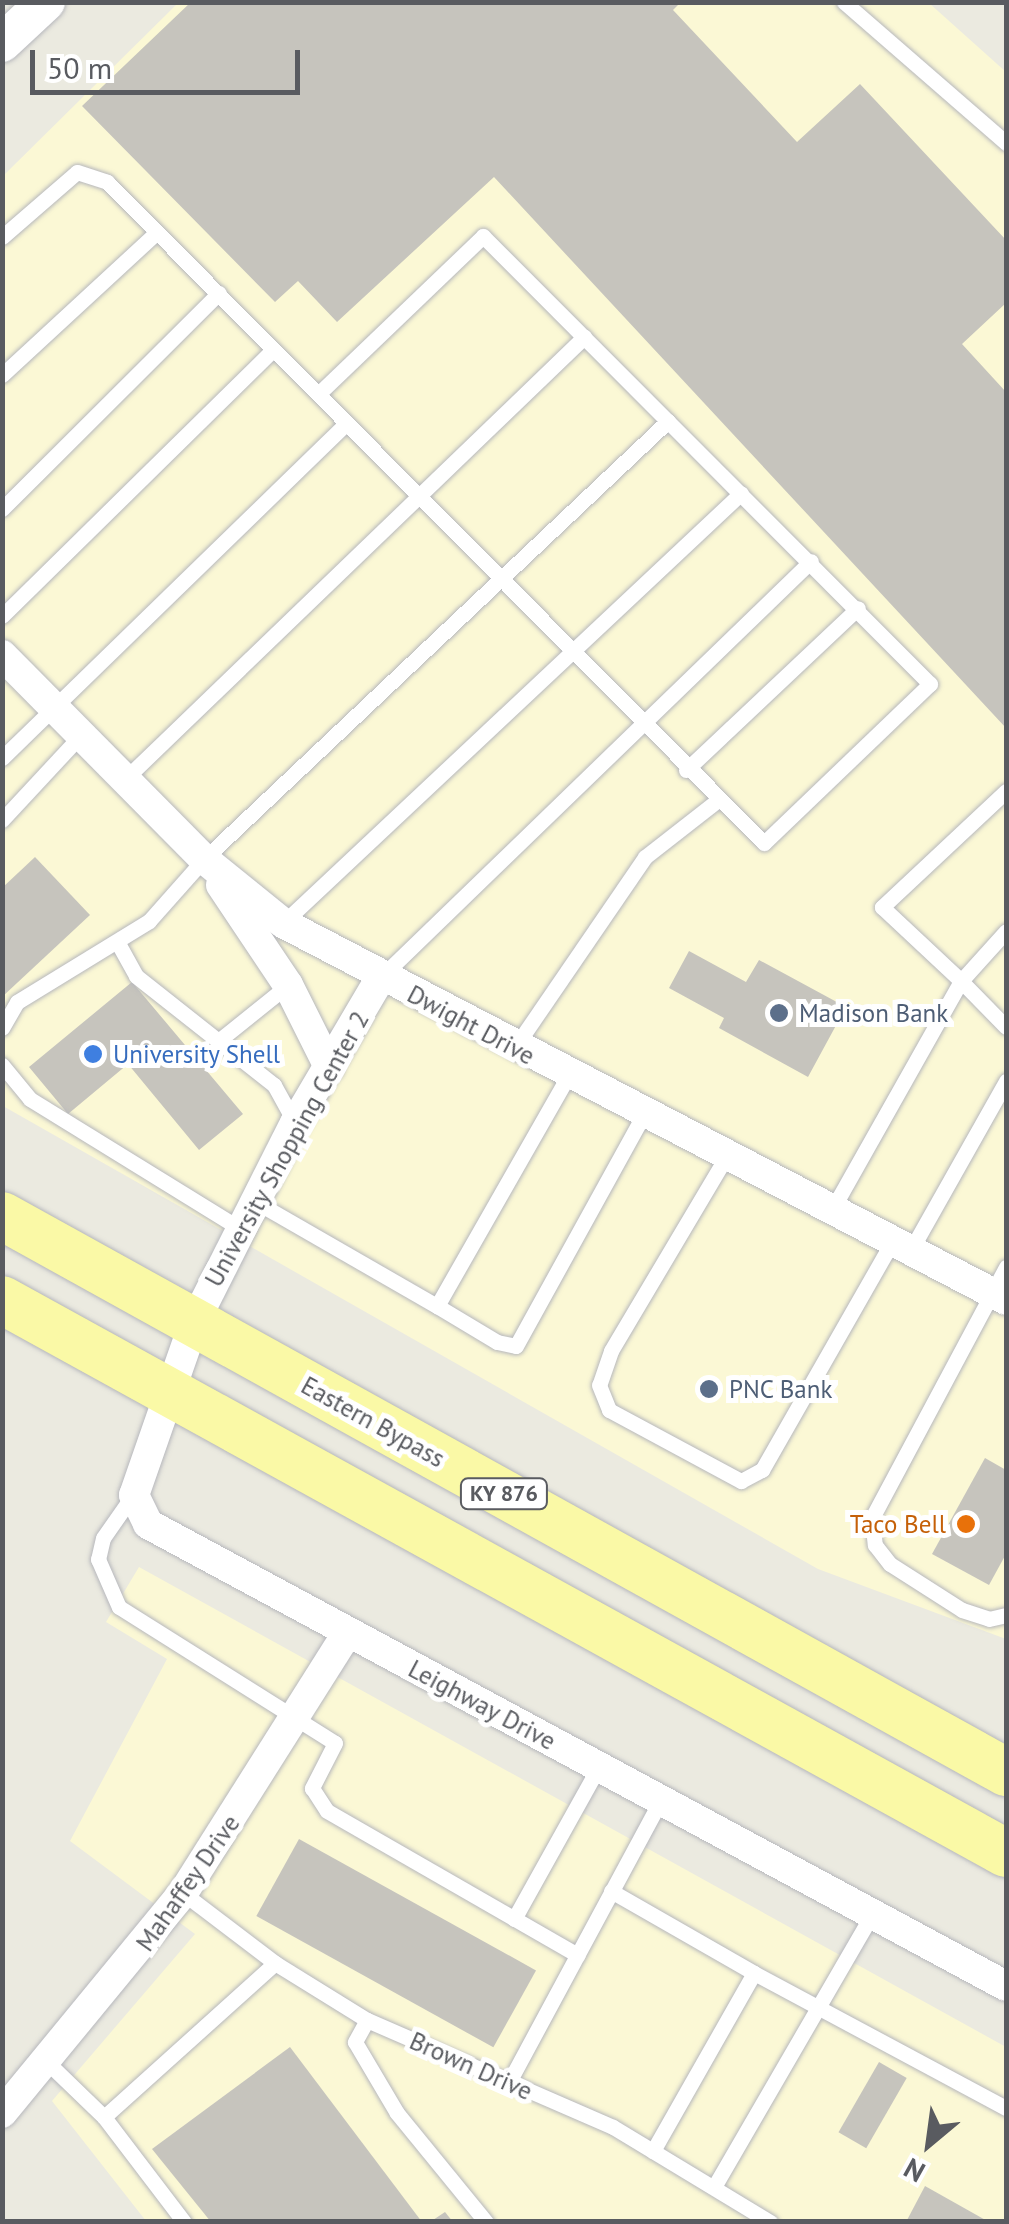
<!DOCTYPE html>
<style>
body{margin:0}
#map{position:relative;width:1009px;height:2224px;overflow:hidden;background:#ebeae0;font-family:"PT Sans",sans-serif}
div>[style]{position:absolute}
.commercial>*{inset:0;background:#fbf8d5}
.building>*{inset:0;background:#c6c4bd;transform-origin:0 0}
.roads{filter:drop-shadow(0 0 2px #b6b7bc) drop-shadow(0 0 2px #b6b7bc)}
.service>*{height:15px;margin:-7.5px;padding:0 7.5px;transform-origin:7.5px;border-radius:7.5px;background:#fff}
.minor>*{height:30px;margin:-15px;padding:0 15px;transform-origin:15px;border-radius:15px;background:#fff}
.tertiary>*{height:38px;margin:-19px;padding:0 19px;transform-origin:19px;border-radius:19px;background:#fff}
.primary>*{height:48px;margin:-24px;padding:0 24px;transform-origin:24px;border-radius:24px;background:#faf9a6}
.dots>*{width:28px;height:28px;translate:-50% -50%;box-sizing:border-box;border:5px solid #fff;border-radius:50%}
span{translate:-50% -50%;white-space:nowrap;text-align:center;line-height:1.15;-webkit-text-stroke:10px #fff;paint-order:stroke}
.shield-label span{padding:2px 8px;background:#fff;border:2px solid;border-radius:8px;-webkit-text-stroke-width:0}
.shield-label{font-size:22px;color:#595b60;font-weight:700}
.service-label{font-size:25px;color:#4e5e75}
.left{translate:0 -50%;text-align:left}
.street-label{font-size:25px;color:#595b60}
.shop-label{font-size:25px;color:#366cbe}
.food-label{font-size:25px;color:#c56008}
.right{translate:-100% -50%;text-align:right}
.frame{position:absolute;inset:0;border:5px solid #595b60;pointer-events:none}
.north{position:absolute;left:879px;top:2094px;width:100px;height:100px;-webkit-text-stroke:8px #fff;paint-order:stroke;rotate:209deg;font-size:28px;font-weight:700;line-height:40px;text-align:center;color:#595b60}
.north::after{content:'';display:block;margin:auto;width:35px;height:45px;background:#595b60;clip-path:polygon(50% 0,100% 100%,50% 72%,0 100%)}
.scale{position:absolute;left:30px;top:50px;width:270px;height:45px;box-sizing:border-box;border:5px solid #595b60;border-top:0;padding-left:12px;font-size:30px;line-height:35px;white-space:nowrap;color:#595b60;-webkit-text-stroke:8px #fff;paint-order:stroke}
</style>
<div id="map">
<div class="commercial">
<i style="clip-path:polygon(178px 3px,929px 3px,1006px 72px,1006px 1639px,818px 1569px,3px 1106px,3px 176px)"></i>
<i style="clip-path:polygon(139px 1567px,1006px 2047px,1006px 2221px,146px 2221px,52px 2101px,195px 1934px,70px 1841px,167px 1659px,106px 1622px)"></i>
</div>
<div class="building">
<i style="clip-path:polygon(191px 2px,681px 2px,673px 10px,797px 142px,860px 84px,1006px 240px,1006px 303px,962px 344px,1006px 392px,1006px 728px,494px 177px,337px 322px,298px 281px,275px 302px,82px 106px)"></i>
<i style="clip-path:polygon(35px 857px,90px 915px,2px 997px,2px 888px)"></i>
<i style="clip-path:polygon(689px 951px,746px 982px,759px 960px,846px 1007px,808px 1077px,719px 1028px,724px 1018px,669px 988px)"></i>
<i style="clip-path:polygon(132px 982px,243px 1114px,199px 1150px,128px 1064px,68px 1114px,29px 1067px)"></i>
<i style="clip-path:polygon(985px 1458px,1006px 1470px,1006px 1554px,989px 1585px,932px 1554px)"></i>
<i style="left:299px;top:1839px;width:271px;height:88px;rotate:29deg"></i>
<i style="clip-path:polygon(290px 2047px,422px 2222px,211px 2222px,152px 2149px)"></i>
<i style="left:879px;top:2062px;width:32px;height:81px;rotate:30deg"></i>
<i style="clip-path:polygon(925px 2186px,989px 2222px,906px 2222px)"></i>
<i style="clip-path:polygon(445px 2212px,453px 2222px,430px 2222px)"></i>
</div>
<div class="roads">
<div class="service">
<i style="left:844px;top:2px;width:215px;rotate:41deg"></i>
<i style="left:2px;top:237px;width:99px;rotate:-40.9deg"></i>
<i style="left:77px;top:172px;width:32px;rotate:18deg"></i>
<i style="left:107px;top:182px;width:932px;rotate:45.17deg"></i>
<i style="left:764px;top:843px;width:230px;rotate:-43.8deg"></i>
<i style="left:930px;top:684px;width:633px;rotate:-134.94deg"></i>
<i style="left:483px;top:236px;width:228px;rotate:136.2deg"></i>
<i style="left:2px;top:375px;width:209px;rotate:-42.7deg"></i>
<i style="left:2px;top:509px;width:306px;rotate:-44.9deg"></i>
<i style="left:2px;top:616px;width:380px;rotate:-44.5deg"></i>
<i style="left:2px;top:758px;width:479px;rotate:-44.2deg"></i>
<i style="left:686px;top:770px;width:236px;rotate:-43.3deg"></i>
<i style="left:124px;top:780px;width:639px;rotate:-43.92deg"></i>
<i style="left:1006px;top:791px;width:170px;rotate:136.9deg"></i>
<i style="left:882px;top:907px;width:108px;rotate:43.1deg"></i>
<i style="left:961px;top:981px;width:67px;rotate:-48deg"></i>
<i style="left:2px;top:820px;width:115px;rotate:-47.1deg"></i>
<i style="left:283px;top:923px;width:628px;rotate:-43.19deg"></i>
<i style="left:119px;top:945px;width:35px;rotate:61deg"></i>
<i style="left:136px;top:976px;width:176px;rotate:38.3deg"></i>
<i style="left:274px;top:1085px;width:43px;rotate:61.1deg"></i>
<i style="left:381px;top:977px;width:598px;rotate:-44.05deg"></i>
<i style="left:2px;top:1028px;width:30px;rotate:-60deg"></i>
<i style="left:17px;top:1002px;width:155px;rotate:-31.5deg"></i>
<i style="left:149px;top:921px;width:83px;rotate:-48.4deg"></i>
<i style="left:204px;top:859px;width:638px;rotate:-43.35deg"></i>
<i style="left:222px;top:1038px;width:85px;rotate:-38.8deg"></i>
<i style="left:515px;top:1047px;width:230px;rotate:-55.6deg"></i>
<i style="left:645px;top:857px;width:93px;rotate:-38deg"></i>
<i style="left:2px;top:1065px;width:44px;rotate:50.5deg"></i>
<i style="left:30px;top:1099px;width:246px;rotate:31.7deg"></i>
<i style="left:729px;top:1152px;width:231px;rotate:120.7deg"></i>
<i style="left:611px;top:1351px;width:36px;rotate:109deg"></i>
<i style="left:599px;top:1385px;width:27px;rotate:68deg"></i>
<i style="left:609px;top:1410px;width:150px;rotate:28.3deg"></i>
<i style="left:741px;top:1481px;width:24px;rotate:-28deg"></i>
<i style="left:762px;top:1470px;width:266px;rotate:-60.3deg"></i>
<i style="left:256px;top:1202px;width:209px;rotate:29.9deg"></i>
<i style="left:437px;top:1306px;width:265px;rotate:-60.3deg"></i>
<i style="left:833px;top:1208px;width:261px;rotate:-60.6deg"></i>
<i style="left:961px;top:981px;width:64px;rotate:45.6deg"></i>
<i style="left:912px;top:1248px;width:192px;rotate:-60.6deg"></i>
<i style="left:1006px;top:1267px;width:285px;rotate:118.1deg"></i>
<i style="left:872px;top:1518px;width:27px;rotate:84deg"></i>
<i style="left:875px;top:1545px;width:24px;rotate:52deg"></i>
<i style="left:890px;top:1564px;width:85px;rotate:32.6deg"></i>
<i style="left:962px;top:1610px;width:28px;rotate:18deg"></i>
<i style="left:989px;top:1619px;width:17px;rotate:-13deg"></i>
<i style="left:437px;top:1306px;width:70px;rotate:31deg"></i>
<i style="left:497px;top:1342px;width:19px;rotate:12deg"></i>
<i style="left:516px;top:1346px;width:271px;rotate:-61.1deg"></i>
<i style="left:133px;top:1495px;width:52px;rotate:124.9deg"></i>
<i style="left:103px;top:1538px;width:22px;rotate:103deg"></i>
<i style="left:98px;top:1559px;width:52px;rotate:66.4deg"></i>
<i style="left:119px;top:1607px;width:255px;rotate:32.2deg"></i>
<i style="left:335px;top:1743px;width:51px;rotate:117.1deg"></i>
<i style="left:312px;top:1788px;width:27px;rotate:57deg"></i>
<i style="left:327px;top:1811px;width:289px;rotate:29.9deg"></i>
<i style="left:611px;top:1891px;width:165px;rotate:29.8deg"></i>
<i style="left:754px;top:1973px;width:205px;rotate:119.6deg"></i>
<i style="left:183px;top:1893px;width:116px;rotate:37.3deg"></i>
<i style="left:275px;top:1963px;width:108px;rotate:31.8deg"></i>
<i style="left:367px;top:2020px;width:268px;rotate:23.5deg"></i>
<i style="left:613px;top:2127px;width:184px;rotate:31.2deg"></i>
<i style="left:514px;top:1919px;width:173px;rotate:-60.9deg"></i>
<i style="left:754px;top:1973px;width:286px;rotate:28.2deg"></i>
<i style="left:367px;top:2020px;width:25px;rotate:119deg"></i>
<i style="left:355px;top:2042px;width:82px;rotate:59.4deg"></i>
<i style="left:397px;top:2113px;width:141px;rotate:50.8deg"></i>
<i style="left:47px;top:2062px;width:79px;rotate:44deg"></i>
<i style="left:104px;top:2117px;width:132px;rotate:52.7deg"></i>
<i style="left:509px;top:2082px;width:319px;rotate:-61.7deg"></i>
<i style="left:104px;top:2117px;width:230px;rotate:-42deg"></i>
<i style="left:714px;top:2187px;width:315px;rotate:-59.9deg"></i>
</div>
<div class="minor">
<i style="left:2px;top:655px;width:287px;rotate:45.3deg"></i>
<i style="left:204px;top:859px;width:102px;rotate:39deg"></i>
<i style="left:283px;top:923px;width:815px;rotate:27.54deg"></i>
<i style="left:221px;top:885px;width:120px;rotate:56.2deg"></i>
<i style="left:288px;top:985px;width:92px;rotate:63.4deg"></i>
<i style="left:381px;top:977px;width:169px;rotate:120.5deg"></i>
<i style="left:295px;top:1123px;width:224px;rotate:116.8deg"></i>
<i style="left:194px;top:1323px;width:182px;rotate:109.2deg"></i>
<i style="left:134px;top:1495px;width:32px;rotate:64deg"></i>
<i style="left:148px;top:1524px;width:974px;rotate:28.3deg"></i>
<i style="left:2px;top:2113px;width:285px;rotate:-50.6deg"></i>
<i style="left:183px;top:1893px;width:307px;rotate:-57.7deg"></i>
</div>
<div class="tertiary">
<i style="left:2px;top:43px;width:60px;rotate:-43deg"></i>
</div>
<div class="primary">
<i style="left:2px;top:1216px;width:1148px;rotate:28.98deg"></i>
<i style="left:2px;top:1300px;width:1146px;rotate:28.85deg"></i>
</div>
</div>
<div class="dots">
<i style="left:779px;top:1013px;background:#5c6f8a"></i>
<i style="left:93px;top:1054px;background:#3f7fe0"></i>
<i style="left:709px;top:1389px;background:#5c6f8a"></i>
<i style="left:966px;top:1524px;background:#e8710a"></i>
</div>
<div class="shield-label">
<span style="left:504px;top:1494px">KY 876</span>
</div>
<div class="service-label">
<span class="left" style="left:799px;top:1013px">Madison Bank</span>
<span class="left" style="left:729px;top:1389px">PNC Bank</span>
</div>
<div class="street-label">
<span style="left:471px;top:1025px;rotate:28deg">Dwight Drive</span>
<span style="left:287px;top:1149px;rotate:-61deg">University Shopping Center 2</span>
<span style="left:373px;top:1422px;rotate:29deg">Eastern Bypass</span>
<span style="left:482px;top:1705px;rotate:28deg">Leighway Drive</span>
<span style="left:188px;top:1883px;rotate:-55deg">Mahaffey Drive</span>
<span style="left:471px;top:2066px;rotate:24deg">Brown Drive</span>
</div>
<div class="shop-label">
<span class="left" style="left:113px;top:1054px">University Shell</span>
</div>
<div class="food-label">
<span class="right" style="left:946px;top:1524px">Taco Bell</span>
</div>
<div class="frame"></div>
<div class="north">N</div>
<div class="scale">50 m</div>
</div>
